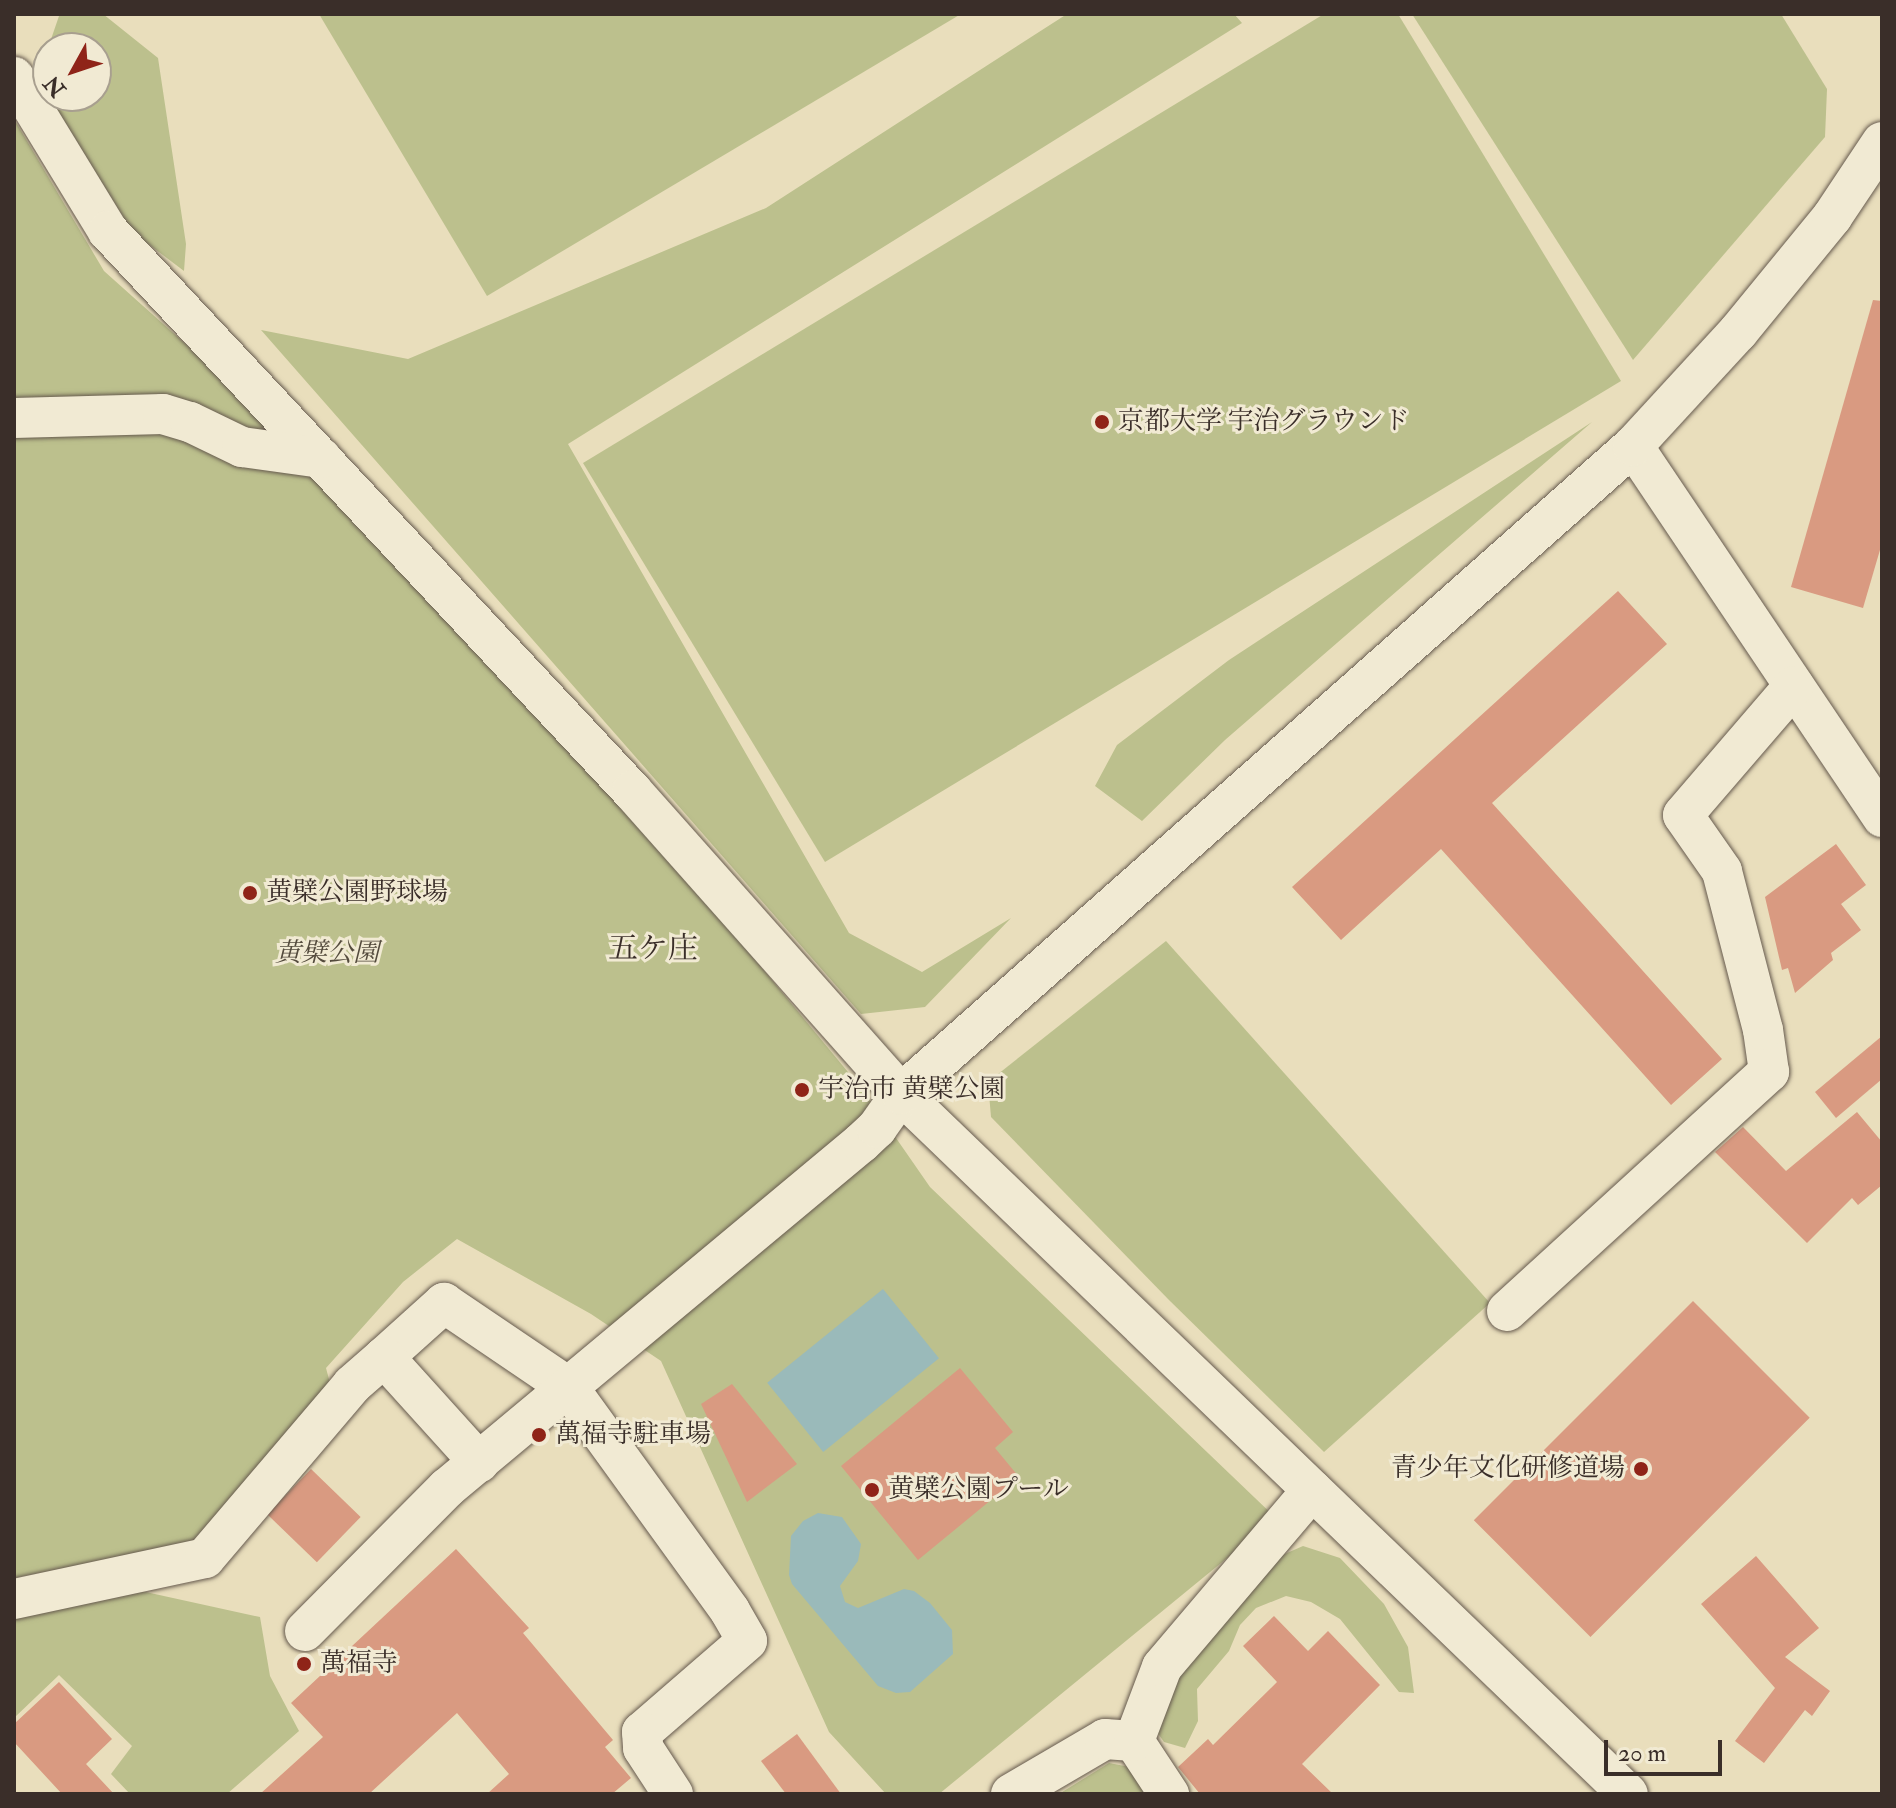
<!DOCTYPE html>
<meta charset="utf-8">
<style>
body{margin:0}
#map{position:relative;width:1896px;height:1808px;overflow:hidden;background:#e9debc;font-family:"IM FELL Double Pica","Noto Serif JP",serif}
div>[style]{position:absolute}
.green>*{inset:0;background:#bcc08d}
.water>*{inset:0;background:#9ababa;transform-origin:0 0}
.building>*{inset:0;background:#d99a81;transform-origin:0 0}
.roads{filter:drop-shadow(0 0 2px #665a4e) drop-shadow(0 0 2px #665a4e)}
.minor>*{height:40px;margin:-20px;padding:0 20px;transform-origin:20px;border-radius:20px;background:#f1ead3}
.dots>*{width:22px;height:22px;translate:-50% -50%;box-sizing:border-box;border:4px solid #f1ead3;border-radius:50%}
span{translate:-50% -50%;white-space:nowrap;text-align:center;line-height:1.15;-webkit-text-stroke:6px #f1ead3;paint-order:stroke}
.poi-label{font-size:26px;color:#3a2e29}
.left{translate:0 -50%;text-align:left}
.right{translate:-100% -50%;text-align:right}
.park-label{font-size:26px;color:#544b3d;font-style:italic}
.quarter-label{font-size:30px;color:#3a2e29}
.frame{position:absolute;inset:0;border:16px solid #3a2e29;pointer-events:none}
.north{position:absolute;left:32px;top:32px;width:80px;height:80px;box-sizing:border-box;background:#f1ead3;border:2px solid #a89f8f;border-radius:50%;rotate:230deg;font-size:22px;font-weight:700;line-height:32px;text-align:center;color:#3a2e29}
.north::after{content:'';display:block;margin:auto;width:28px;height:36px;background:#8f2418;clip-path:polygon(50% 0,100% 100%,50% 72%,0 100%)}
.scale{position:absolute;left:1604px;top:1740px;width:118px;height:36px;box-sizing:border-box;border:4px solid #3a2e29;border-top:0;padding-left:10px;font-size:24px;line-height:28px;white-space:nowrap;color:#3a2e29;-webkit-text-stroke:6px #f1ead3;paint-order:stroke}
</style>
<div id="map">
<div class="green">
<i style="clip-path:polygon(69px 14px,103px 14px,158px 58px,186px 244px,184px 271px,118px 221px,36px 87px,48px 49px,48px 96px,96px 96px,96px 48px,48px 48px,59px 16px)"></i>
<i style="clip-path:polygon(319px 14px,961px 14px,487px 296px)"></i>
<i style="clip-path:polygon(1067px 14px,1234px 14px,1242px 23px,568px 444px,849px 933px,922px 972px,1011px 918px,925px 1007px,861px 1014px,261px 330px,408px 359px,766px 208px)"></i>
<i style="clip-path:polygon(1324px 14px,1398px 14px,1621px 381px,825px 862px,583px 463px)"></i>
<i style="clip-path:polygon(1412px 14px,1781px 14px,1827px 89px,1825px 137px,1633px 360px)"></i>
<i style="clip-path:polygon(14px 119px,104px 271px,247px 399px,320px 473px,719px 916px,862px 1089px,930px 1187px,1276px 1518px,939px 1794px,886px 1794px,829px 1732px,661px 1361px,591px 1314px,457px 1239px,403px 1282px,326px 1368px,331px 1387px,190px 1544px,14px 1578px)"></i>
<i style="clip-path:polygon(1592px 422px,1225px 740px,1142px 821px,1095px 786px,1117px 745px,1229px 660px)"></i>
<i style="clip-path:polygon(1166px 941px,1490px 1303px,1324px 1452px,1169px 1300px,991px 1117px,988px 1082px)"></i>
<i style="clip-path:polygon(1303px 1546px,1340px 1558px,1384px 1604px,1408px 1647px,1414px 1693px,1399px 1692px,1340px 1619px,1311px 1602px,1286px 1596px,1256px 1608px,1240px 1625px,1229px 1651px,1197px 1689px,1198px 1721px,1185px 1748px,1164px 1742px,1150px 1722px,1161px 1694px,1262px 1564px)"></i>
<i style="clip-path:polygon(132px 1589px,260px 1617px,270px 1676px,299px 1731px,227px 1794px,130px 1794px,111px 1774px,132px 1746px,59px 1675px,14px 1718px,14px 1618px)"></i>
<i style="clip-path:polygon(1109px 1763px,1145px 1770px,1160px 1794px,1059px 1794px)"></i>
</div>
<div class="water">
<i style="left:883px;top:1289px;width:89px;height:149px;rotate:51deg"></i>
<i style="clip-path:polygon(818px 1513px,842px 1517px,861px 1544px,858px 1561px,840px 1586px,845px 1602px,858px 1608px,904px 1589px,914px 1591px,930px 1603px,952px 1630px,953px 1654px,910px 1692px,896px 1693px,878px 1686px,792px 1584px,789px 1575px,791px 1536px,803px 1521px)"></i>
</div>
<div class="building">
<i style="clip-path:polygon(1873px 300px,1882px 301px,1882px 543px,1863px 608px,1791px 587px)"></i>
<i style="clip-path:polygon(1618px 591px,1667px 644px,1492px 803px,1722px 1059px,1671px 1105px,1441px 849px,1341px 940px,1292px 887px)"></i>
<i style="clip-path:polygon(1836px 844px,1866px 885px,1841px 904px,1861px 930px,1831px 953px,1833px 960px,1795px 993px,1788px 968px,1782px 970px,1765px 897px)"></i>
<i style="clip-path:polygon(1882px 1036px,1882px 1079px,1836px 1118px,1815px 1092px)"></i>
<i style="clip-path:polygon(1857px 1112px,1882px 1142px,1882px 1185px,1858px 1205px,1852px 1198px,1807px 1243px,1715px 1152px,1743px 1127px,1786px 1171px)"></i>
<i style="left:1693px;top:1301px;width:165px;height:310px;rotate:45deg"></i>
<i style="clip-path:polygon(960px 1368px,1013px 1432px,995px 1448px,1019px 1477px,918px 1560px,841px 1466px)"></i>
<i style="clip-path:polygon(732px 1384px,797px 1464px,747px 1502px,701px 1404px)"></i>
<i style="left:311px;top:1469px;width:69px;height:63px;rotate:44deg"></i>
<i style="clip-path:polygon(456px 1549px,529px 1628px,523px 1633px,613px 1740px,605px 1747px,631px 1778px,612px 1794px,487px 1794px,509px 1774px,457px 1713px,369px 1794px,260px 1794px,323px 1737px,291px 1703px)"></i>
<i style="clip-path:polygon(1756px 1556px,1819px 1628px,1785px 1657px,1830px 1691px,1812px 1716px,1805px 1710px,1764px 1763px,1735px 1741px,1775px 1688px,1701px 1604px)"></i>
<i style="clip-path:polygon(1274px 1616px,1308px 1651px,1328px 1631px,1380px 1685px,1302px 1764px,1333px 1794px,1200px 1794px,1178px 1767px,1208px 1739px,1213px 1745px,1277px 1682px,1243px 1646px)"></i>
<i style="clip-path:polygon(59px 1682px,112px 1739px,86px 1764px,114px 1794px,62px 1794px,14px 1742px,14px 1724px)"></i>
<i style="clip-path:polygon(797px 1734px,841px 1794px,786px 1794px,761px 1761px)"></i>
</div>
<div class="roads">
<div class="minor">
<i style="left:14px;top:77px;width:180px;rotate:58.6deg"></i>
<i style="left:108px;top:231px;width:767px;rotate:46.9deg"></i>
<i style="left:632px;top:791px;width:405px;rotate:48.4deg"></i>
<i style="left:901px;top:1094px;width:1009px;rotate:43.92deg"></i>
<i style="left:14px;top:418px;width:149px;rotate:-1.5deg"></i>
<i style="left:163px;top:414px;width:28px;rotate:17deg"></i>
<i style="left:190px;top:422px;width:58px;rotate:25.7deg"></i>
<i style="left:242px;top:447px;width:80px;rotate:7.9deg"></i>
<i style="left:1633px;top:446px;width:447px;rotate:56.1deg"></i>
<i style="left:1507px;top:1311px;width:355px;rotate:-42.4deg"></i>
<i style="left:1769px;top:1072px;width:42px;rotate:-98.1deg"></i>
<i style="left:1763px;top:1030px;width:164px;rotate:-104.5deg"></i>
<i style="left:1722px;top:871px;width:68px;rotate:-124.9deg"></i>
<i style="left:1683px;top:815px;width:170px;rotate:-49.3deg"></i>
<i style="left:384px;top:1357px;width:81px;rotate:-42deg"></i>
<i style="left:444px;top:1303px;width:150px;rotate:34.1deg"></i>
<i style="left:568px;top:1387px;width:276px;rotate:54.1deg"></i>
<i style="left:730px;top:1611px;width:34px;rotate:60deg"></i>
<i style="left:747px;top:1641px;width:139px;rotate:139.1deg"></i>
<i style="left:642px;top:1732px;width:16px;rotate:86deg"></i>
<i style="left:643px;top:1748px;width:55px;rotate:56.9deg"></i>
<i style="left:14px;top:1599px;width:195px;rotate:-12.1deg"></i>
<i style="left:205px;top:1558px;width:227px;rotate:-49.6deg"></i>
<i style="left:352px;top:1385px;width:43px;rotate:-41.2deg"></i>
<i style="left:384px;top:1357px;width:142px;rotate:47.9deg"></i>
<i style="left:305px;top:1631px;width:202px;rotate:-45.2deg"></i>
<i style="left:447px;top:1488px;width:539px;rotate:-39.81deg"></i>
<i style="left:861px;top:1143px;width:22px;rotate:-43deg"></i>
<i style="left:877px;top:1128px;width:42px;rotate:-54.8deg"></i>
<i style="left:901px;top:1094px;width:978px;rotate:-41.52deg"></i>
<i style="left:1633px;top:446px;width:155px;rotate:-47.4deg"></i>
<i style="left:1738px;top:332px;width:149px;rotate:-50.7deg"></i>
<i style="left:1832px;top:217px;width:90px;rotate:-56.3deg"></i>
<i style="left:1134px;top:1741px;width:64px;rotate:56.6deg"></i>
<i style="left:1011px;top:1794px;width:109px;rotate:-30.3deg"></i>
<i style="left:1105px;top:1739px;width:29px;rotate:4deg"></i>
<i style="left:1134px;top:1741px;width:79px;rotate:-69.3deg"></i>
<i style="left:1162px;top:1667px;width:232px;rotate:-49.7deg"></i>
</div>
</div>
<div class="dots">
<i style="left:1102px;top:422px;background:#8f2418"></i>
<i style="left:250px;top:893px;background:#8f2418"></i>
<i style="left:802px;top:1090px;background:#8f2418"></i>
<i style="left:539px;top:1435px;background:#8f2418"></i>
<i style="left:1641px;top:1469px;background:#8f2418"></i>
<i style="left:872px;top:1490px;background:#8f2418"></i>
<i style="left:304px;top:1664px;background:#8f2418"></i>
</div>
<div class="poi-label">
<span class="left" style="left:1118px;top:422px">京都大学 宇治グラウンド</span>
<span class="left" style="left:266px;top:893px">黄檗公園野球場</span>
<span class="left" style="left:818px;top:1090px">宇治市 黄檗公園</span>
<span class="left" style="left:555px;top:1435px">萬福寺駐車場</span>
<span class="right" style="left:1625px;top:1469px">青少年文化研修道場</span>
<span class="left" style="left:888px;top:1490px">黄檗公園プール</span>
<span class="left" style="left:320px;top:1664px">萬福寺</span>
</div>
<div class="park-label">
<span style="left:327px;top:954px">黄檗公園</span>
</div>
<div class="quarter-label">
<span style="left:653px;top:949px">五ケ庄</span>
</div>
<div class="frame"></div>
<div class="north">N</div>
<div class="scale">20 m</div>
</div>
